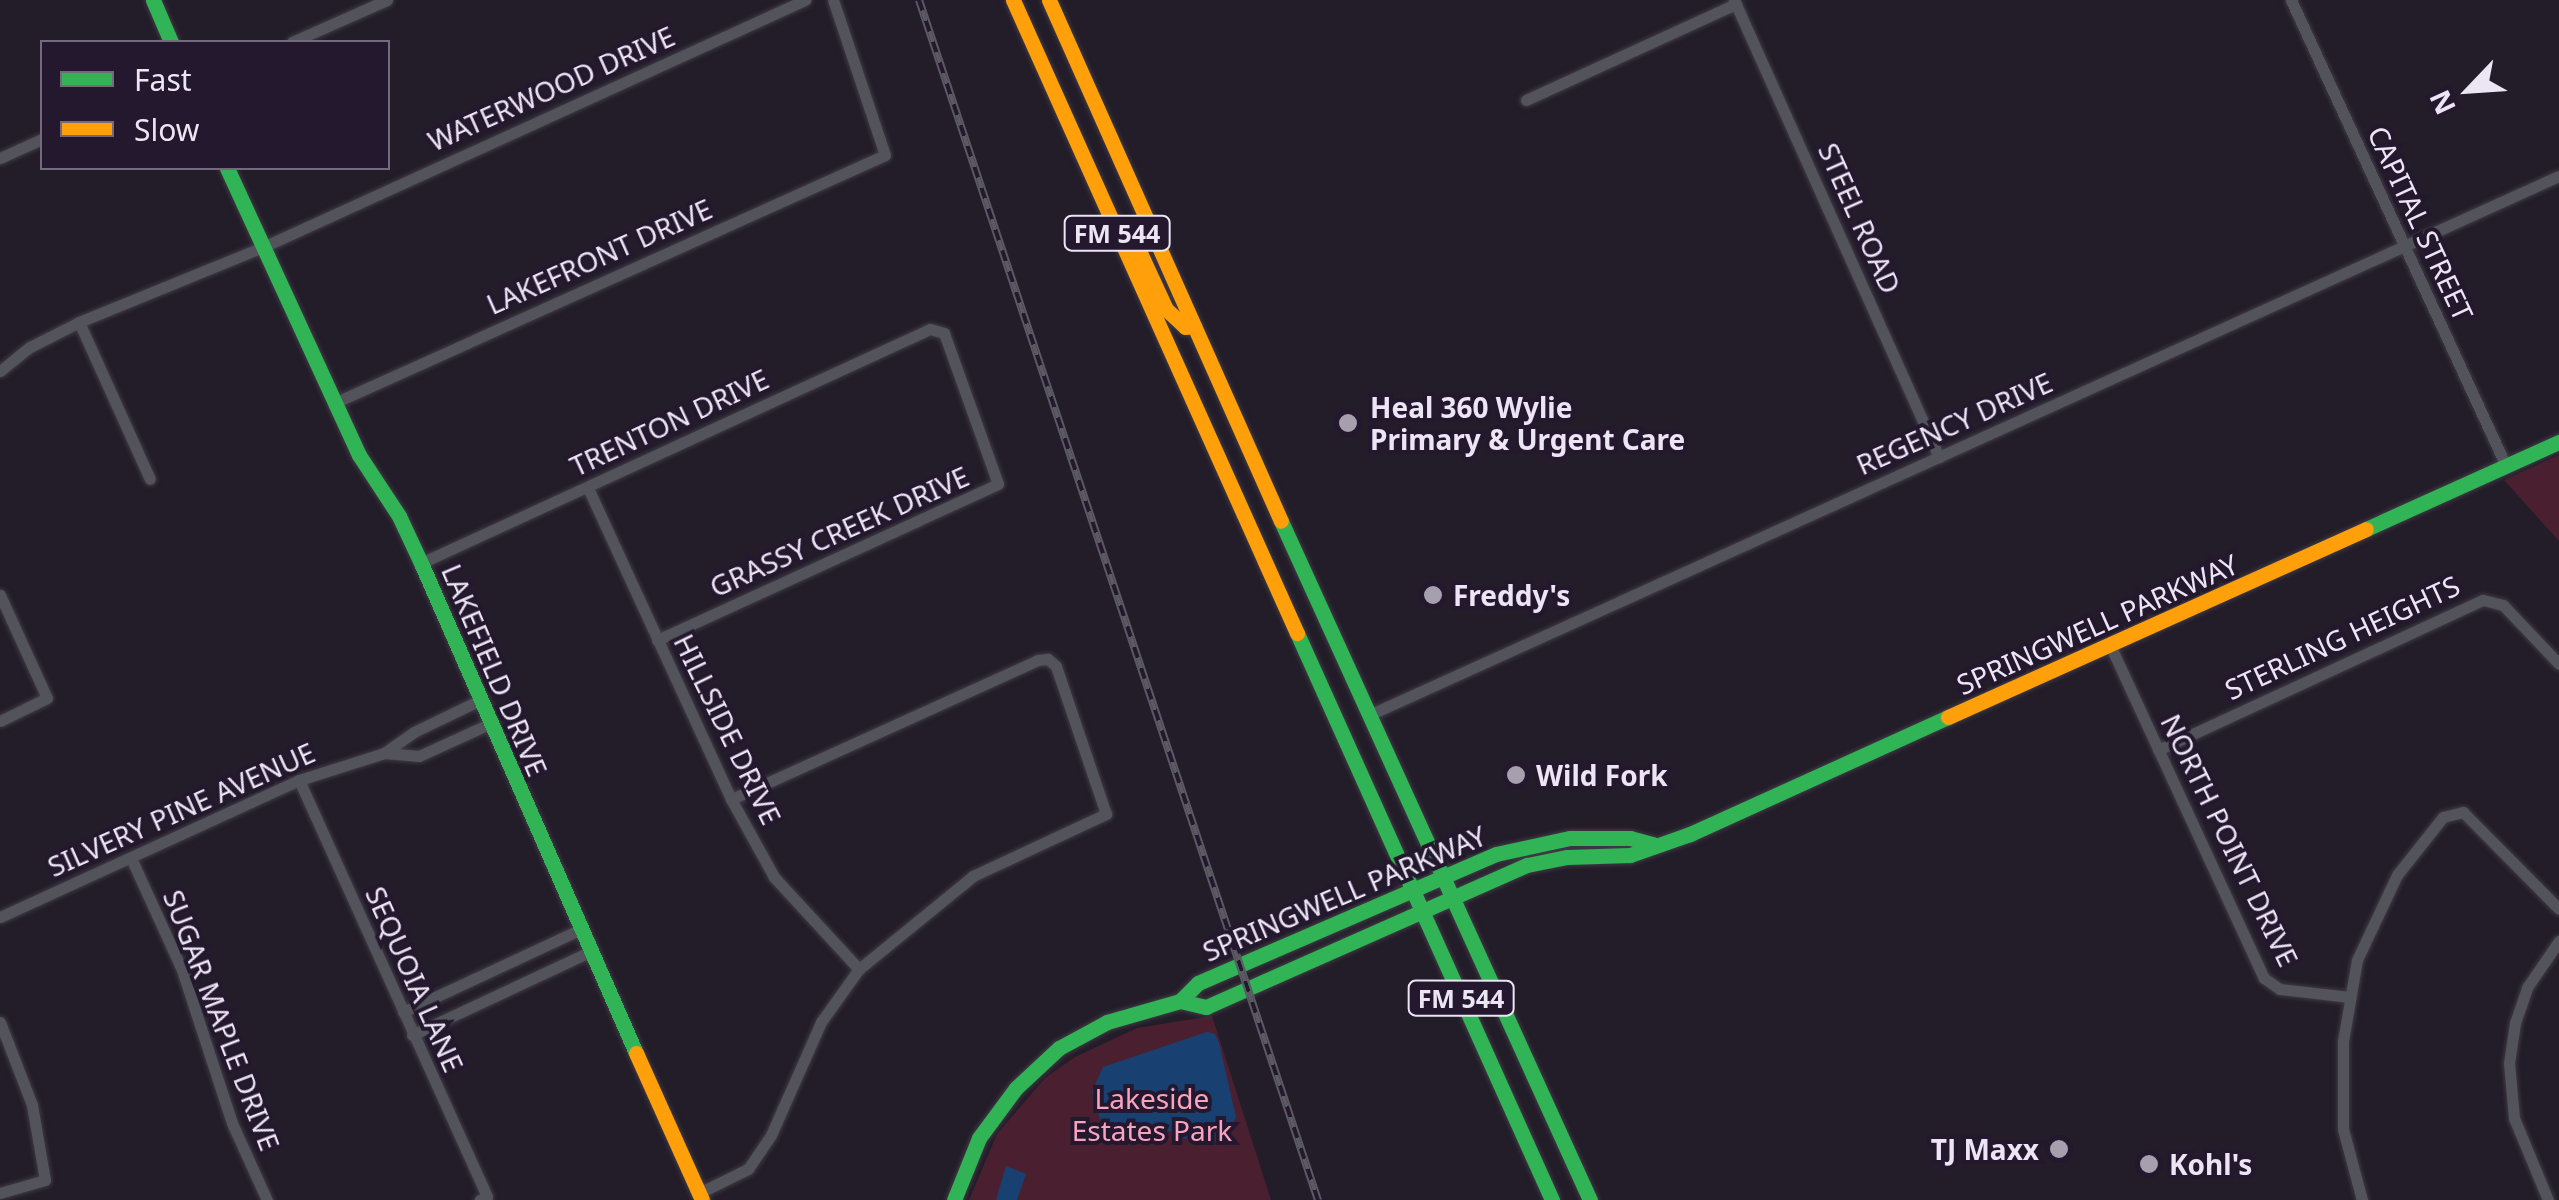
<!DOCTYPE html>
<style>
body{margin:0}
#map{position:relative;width:2559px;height:1200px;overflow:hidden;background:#231d29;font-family:"Noto Sans",sans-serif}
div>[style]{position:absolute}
.green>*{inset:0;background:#4a2031}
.water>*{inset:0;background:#184172}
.roads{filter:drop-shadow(0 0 2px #3f3a45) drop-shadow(0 0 2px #3f3a45)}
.street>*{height:11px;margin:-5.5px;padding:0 5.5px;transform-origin:5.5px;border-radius:5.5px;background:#53535c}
.fast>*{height:15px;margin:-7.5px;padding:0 7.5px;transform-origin:7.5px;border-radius:7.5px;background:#30b455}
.slow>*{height:15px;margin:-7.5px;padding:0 7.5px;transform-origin:7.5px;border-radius:7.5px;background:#ff9f0a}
.rail>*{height:8px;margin-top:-4px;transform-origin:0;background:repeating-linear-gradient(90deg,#23182e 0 11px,#5b5963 0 22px);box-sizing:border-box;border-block:2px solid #5b5963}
.dots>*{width:28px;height:28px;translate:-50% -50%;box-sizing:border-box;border:5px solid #23182e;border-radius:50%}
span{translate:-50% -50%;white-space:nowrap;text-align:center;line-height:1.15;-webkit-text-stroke:8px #23182e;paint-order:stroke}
.shield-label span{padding:2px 8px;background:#23182e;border:2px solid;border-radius:8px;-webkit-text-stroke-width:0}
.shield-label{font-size:25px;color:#ece5f4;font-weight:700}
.street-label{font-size:28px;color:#ece5f4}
.poi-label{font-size:28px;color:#ece5f4;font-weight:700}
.left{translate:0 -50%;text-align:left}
.right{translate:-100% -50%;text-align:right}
.park-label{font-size:28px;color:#f9a3bf}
.legend{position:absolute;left:40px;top:40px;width:350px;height:130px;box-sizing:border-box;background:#23182e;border:2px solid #736a7d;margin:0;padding:12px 18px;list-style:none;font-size:30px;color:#ece5f4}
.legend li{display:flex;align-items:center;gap:20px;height:50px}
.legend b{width:50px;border:2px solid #736a7d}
.north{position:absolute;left:2419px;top:40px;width:100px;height:100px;-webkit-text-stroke:8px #23182e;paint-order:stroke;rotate:245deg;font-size:28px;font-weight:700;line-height:40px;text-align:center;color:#ece5f4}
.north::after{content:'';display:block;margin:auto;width:35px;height:45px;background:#ece5f4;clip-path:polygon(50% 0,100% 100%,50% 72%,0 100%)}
</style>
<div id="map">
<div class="green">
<i style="clip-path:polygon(2559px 455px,2559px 541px,2504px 480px)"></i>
<i style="clip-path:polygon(1212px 1016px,1271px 1200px,969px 1200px,997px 1134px,1045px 1078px,1075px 1057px,1137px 1028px)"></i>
</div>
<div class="water">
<i style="clip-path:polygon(1207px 1032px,1215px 1034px,1219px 1043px,1236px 1117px,1227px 1135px,1219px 1141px,1197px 1144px,1160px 1127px,1141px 1124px,1114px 1130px,1100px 1119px,1092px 1092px,1103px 1067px)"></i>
<i style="clip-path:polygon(1006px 1166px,1026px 1174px,1017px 1200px,996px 1200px)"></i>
</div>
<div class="roads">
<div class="street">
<i style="left:1734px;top:0;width:501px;rotate:65.84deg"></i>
<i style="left:2291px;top:0;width:513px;rotate:65.23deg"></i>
<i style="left:292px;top:42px;width:104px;rotate:-23.9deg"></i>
<i style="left:1526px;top:100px;width:231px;rotate:-24.6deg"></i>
<i style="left:0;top:158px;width:46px;rotate:-24.3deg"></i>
<i style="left:79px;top:322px;width:172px;rotate:65.7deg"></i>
<i style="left:0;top:371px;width:38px;rotate:-39deg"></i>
<i style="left:30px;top:347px;width:55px;rotate:-27deg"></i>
<i style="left:79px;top:322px;width:199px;rotate:-22.2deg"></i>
<i style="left:263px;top:247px;width:596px;rotate:-24.5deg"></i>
<i style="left:334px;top:403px;width:604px;rotate:-24.23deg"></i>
<i style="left:885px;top:155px;width:163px;rotate:-108.5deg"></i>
<i style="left:588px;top:488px;width:342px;rotate:65.3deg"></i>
<i style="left:731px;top:799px;width:89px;rotate:61.1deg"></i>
<i style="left:774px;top:877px;width:125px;rotate:47.3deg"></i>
<i style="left:421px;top:563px;width:560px;rotate:-24.69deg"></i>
<i style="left:930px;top:329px;width:15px;rotate:16deg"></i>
<i style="left:944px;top:333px;width:160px;rotate:70.3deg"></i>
<i style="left:998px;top:484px;width:375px;rotate:155.4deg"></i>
<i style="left:0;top:595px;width:113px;rotate:65.5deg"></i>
<i style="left:47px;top:698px;width:52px;rotate:153.9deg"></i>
<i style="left:2110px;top:645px;width:367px;rotate:65.2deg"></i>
<i style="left:2264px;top:978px;width:19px;rotate:35deg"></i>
<i style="left:2280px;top:989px;width:69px;rotate:6.6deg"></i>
<i style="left:478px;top:701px;width:71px;rotate:154.2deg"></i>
<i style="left:414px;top:732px;width:37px;rotate:145deg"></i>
<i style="left:384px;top:753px;width:35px;rotate:5deg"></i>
<i style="left:419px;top:756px;width:77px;rotate:-24.6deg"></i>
<i style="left:1369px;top:715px;width:1306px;rotate:-24.37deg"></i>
<i style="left:2158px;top:750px;width:358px;rotate:-24.8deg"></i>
<i style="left:2483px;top:600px;width:21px;rotate:14deg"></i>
<i style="left:2503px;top:605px;width:81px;rotate:46.5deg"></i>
<i style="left:299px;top:780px;width:457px;rotate:65.7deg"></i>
<i style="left:487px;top:1197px;width:8px;rotate:157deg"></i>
<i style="left:131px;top:858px;width:123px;rotate:65.5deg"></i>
<i style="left:182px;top:970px;width:161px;rotate:71.9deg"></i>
<i style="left:232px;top:1123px;width:85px;rotate:65.6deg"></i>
<i style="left:0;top:917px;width:329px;rotate:-24.6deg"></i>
<i style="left:299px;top:780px;width:89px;rotate:-17.6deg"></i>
<i style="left:403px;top:1012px;width:196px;rotate:-25deg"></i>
<i style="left:0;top:1022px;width:89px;rotate:68.9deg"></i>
<i style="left:32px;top:1105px;width:76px;rotate:80.2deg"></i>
<i style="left:45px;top:1180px;width:47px;rotate:163.9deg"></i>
<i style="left:412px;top:1035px;width:198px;rotate:-25.1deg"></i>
<i style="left:699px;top:1193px;width:55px;rotate:-26.1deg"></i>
<i style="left:748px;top:1169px;width:41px;rotate:-55.9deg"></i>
<i style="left:771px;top:1135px;width:124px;rotate:-66.1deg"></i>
<i style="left:821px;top:1022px;width:65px;rotate:-54.4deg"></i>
<i style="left:859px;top:969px;width:147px;rotate:-39.2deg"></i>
<i style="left:973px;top:876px;width:147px;rotate:-25deg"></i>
<i style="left:1106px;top:814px;width:156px;rotate:-108.7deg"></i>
<i style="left:1056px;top:666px;width:11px;rotate:-139deg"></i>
<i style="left:1048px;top:659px;width:10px;rotate:174deg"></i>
<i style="left:1038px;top:660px;width:337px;rotate:155.6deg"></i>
<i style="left:2362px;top:1200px;width:73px;rotate:-105deg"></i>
<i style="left:2343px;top:1129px;width:88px;rotate:-90deg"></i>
<i style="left:2343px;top:1041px;width:82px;rotate:-80.2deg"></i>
<i style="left:2357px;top:960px;width:94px;rotate:-64.8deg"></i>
<i style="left:2397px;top:875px;width:74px;rotate:-51.6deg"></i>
<i style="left:2443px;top:817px;width:21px;rotate:-14deg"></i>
<i style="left:2463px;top:812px;width:136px;rotate:45.3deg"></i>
<i style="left:2548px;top:1200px;width:89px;rotate:-112.5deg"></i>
<i style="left:2514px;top:1118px;width:55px;rotate:-95.2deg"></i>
<i style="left:2509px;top:1063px;width:40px;rotate:-81.5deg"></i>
<i style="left:2515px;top:1023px;width:39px;rotate:-71deg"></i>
<i style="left:2528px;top:986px;width:55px;rotate:-55.4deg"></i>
</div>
<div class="fast">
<i style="left:153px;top:0;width:46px;rotate:66.8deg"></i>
<i style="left:227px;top:168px;width:316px;rotate:65.3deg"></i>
<i style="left:359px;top:455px;width:73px;rotate:56.7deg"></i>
<i style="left:399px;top:516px;width:52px;rotate:64.9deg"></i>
<i style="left:421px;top:563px;width:535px;rotate:66.31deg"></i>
<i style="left:1281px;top:521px;width:746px;rotate:65.53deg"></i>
<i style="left:2366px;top:529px;width:212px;rotate:-24.3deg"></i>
<i style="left:1297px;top:633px;width:622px;rotate:65.78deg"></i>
<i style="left:1180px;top:1001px;width:25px;rotate:-45deg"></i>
<i style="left:1198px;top:983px;width:325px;rotate:-23.4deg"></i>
<i style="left:1496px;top:854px;width:76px;rotate:-12.2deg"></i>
<i style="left:1570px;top:838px;width:60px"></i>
<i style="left:1630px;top:838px;width:24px;rotate:15deg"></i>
<i style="left:954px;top:1200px;width:67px;rotate:-68deg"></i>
<i style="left:979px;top:1138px;width:62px;rotate:-53.5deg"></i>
<i style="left:1016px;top:1088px;width:59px;rotate:-42.9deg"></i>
<i style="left:1059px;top:1048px;width:55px;rotate:-28.4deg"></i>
<i style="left:1107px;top:1022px;width:76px;rotate:-16deg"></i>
<i style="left:1180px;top:1001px;width:27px;rotate:13deg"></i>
<i style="left:1206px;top:1007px;width:351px;rotate:-23.9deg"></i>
<i style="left:1527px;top:865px;width:41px;rotate:-11.3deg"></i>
<i style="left:1567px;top:857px;width:63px;rotate:-1.8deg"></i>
<i style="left:1630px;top:855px;width:64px;rotate:-19.3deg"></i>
<i style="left:1690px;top:834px;width:283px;rotate:-24.4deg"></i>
</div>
<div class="slow">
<i style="left:1013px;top:0;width:694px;rotate:65.84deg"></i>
<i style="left:1049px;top:0;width:570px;rotate:66deg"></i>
<i style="left:1123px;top:240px;width:23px;rotate:40deg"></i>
<i style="left:1141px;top:255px;width:60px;rotate:65.2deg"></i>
<i style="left:1166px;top:309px;width:26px;rotate:43deg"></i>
<i style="left:1185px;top:327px;width:9px;rotate:-6deg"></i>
<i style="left:1948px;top:717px;width:458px;rotate:-24.2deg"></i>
<i style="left:636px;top:1053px;width:161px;rotate:65.8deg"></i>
</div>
</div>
<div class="rail">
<i style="left:919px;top:0;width:1265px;rotate:71.61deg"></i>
</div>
<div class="dots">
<i style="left:1348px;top:423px;background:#a69fad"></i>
<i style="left:1433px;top:595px;background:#a69fad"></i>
<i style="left:1516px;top:775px;background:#a69fad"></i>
<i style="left:2059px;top:1149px;background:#a69fad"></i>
<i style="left:2149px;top:1164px;background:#a69fad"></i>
</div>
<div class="shield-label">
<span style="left:1117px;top:233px">FM 544</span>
<span style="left:1461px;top:998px">FM 544</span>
</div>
<div class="street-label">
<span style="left:551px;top:88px;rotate:-24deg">WATERWOOD DRIVE</span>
<span style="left:1860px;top:218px;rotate:66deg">STEEL ROAD</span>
<span style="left:2421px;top:223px;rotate:65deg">CAPITAL STREET</span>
<span style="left:599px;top:256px;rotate:-24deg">LAKEFRONT DRIVE</span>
<span style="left:669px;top:422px;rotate:-25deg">TRENTON DRIVE</span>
<span style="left:1954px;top:423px;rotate:-24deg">REGENCY DRIVE</span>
<span style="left:839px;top:531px;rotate:-24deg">GRASSY CREEK DRIVE</span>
<span style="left:2097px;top:624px;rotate:-24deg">SPRINGWELL PARKWAY</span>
<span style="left:2342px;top:637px;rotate:-25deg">STERLING HEIGHTS</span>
<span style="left:495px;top:670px;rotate:67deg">LAKEFIELD DRIVE</span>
<span style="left:728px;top:729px;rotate:64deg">HILLSIDE DRIVE</span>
<span style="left:181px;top:809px;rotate:-24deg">SILVERY PINE AVENUE</span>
<span style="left:2230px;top:840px;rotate:64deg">NORTH POINT DRIVE</span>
<span style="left:1344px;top:893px;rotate:-23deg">SPRINGWELL PARKWAY</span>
<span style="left:415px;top:979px;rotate:66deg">SEQUOIA LANE</span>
<span style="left:222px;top:1020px;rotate:69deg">SUGAR MAPLE DRIVE</span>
</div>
<div class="poi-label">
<span class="left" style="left:1370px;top:423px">Heal 360 Wylie<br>Primary &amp; Urgent Care</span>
<span class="left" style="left:1453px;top:595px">Freddy's</span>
<span class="left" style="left:1536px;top:775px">Wild Fork</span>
<span class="right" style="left:2039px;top:1149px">TJ Maxx</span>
<span class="left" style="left:2169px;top:1164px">Kohl's</span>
</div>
<div class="park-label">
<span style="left:1152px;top:1114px">Lakeside<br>Estates Park</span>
</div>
<ul class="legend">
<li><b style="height:12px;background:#30b455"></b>Fast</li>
<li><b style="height:12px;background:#ff9f0a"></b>Slow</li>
</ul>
<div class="north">N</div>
</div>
